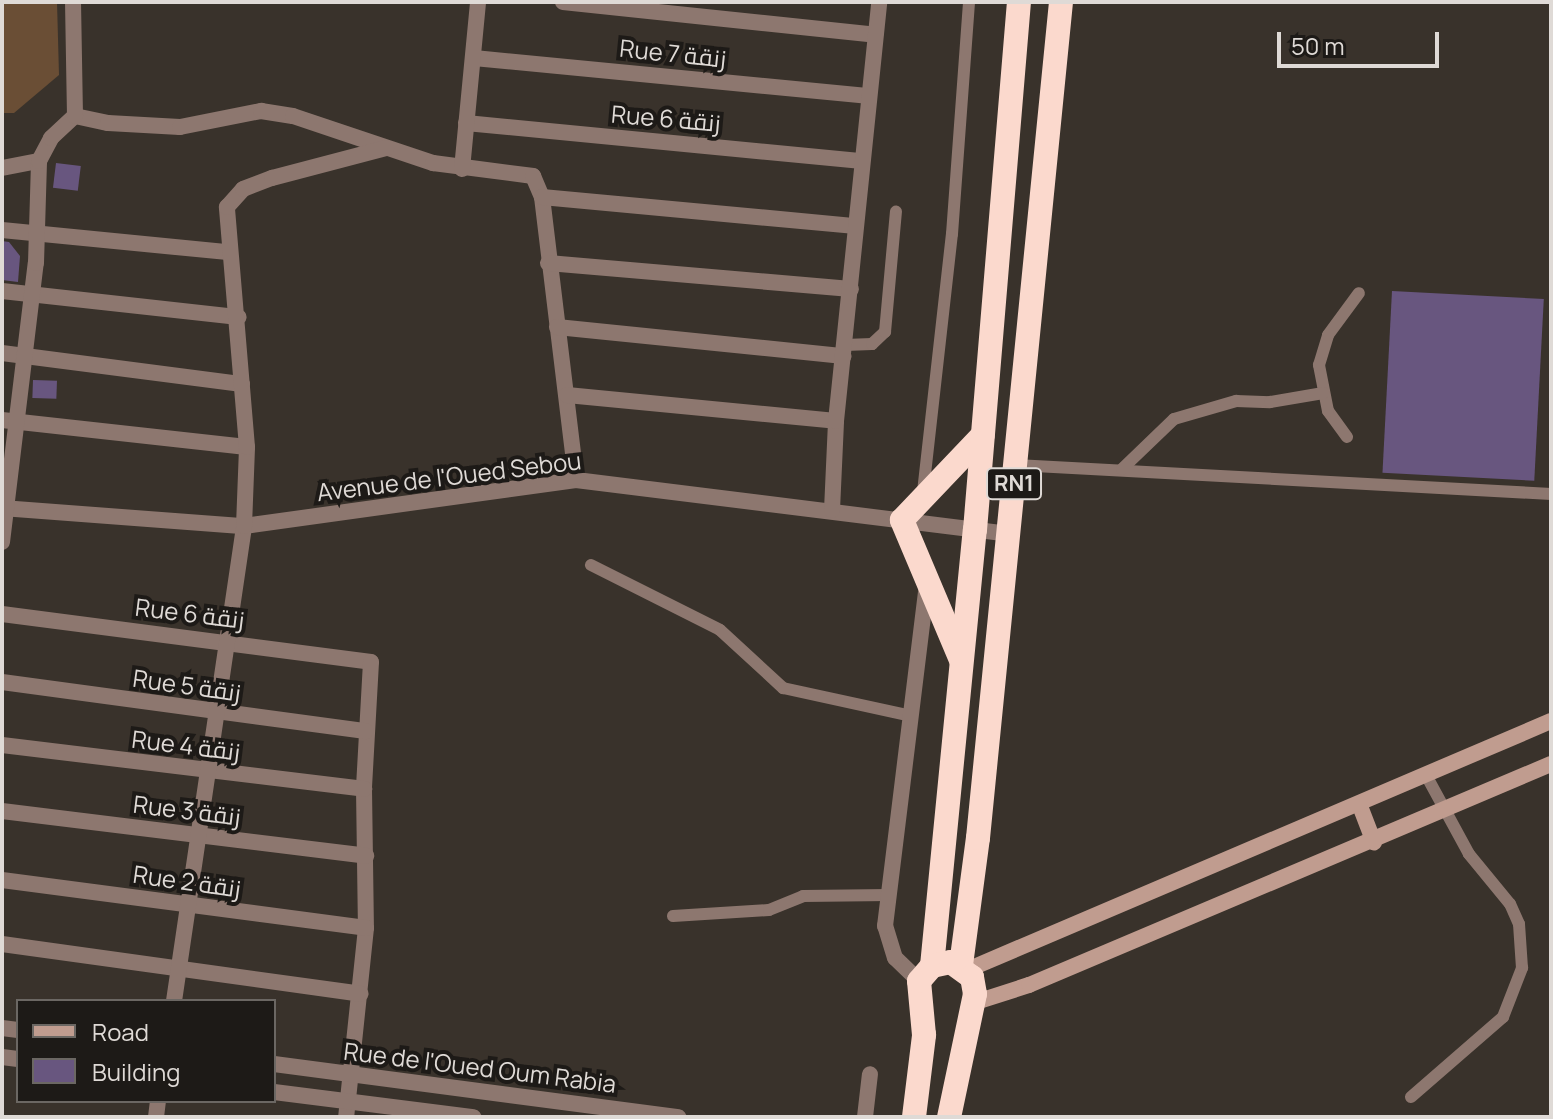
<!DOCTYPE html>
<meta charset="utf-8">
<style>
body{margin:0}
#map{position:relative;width:1553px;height:1119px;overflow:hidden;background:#39322b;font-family:Manrope,Cairo,sans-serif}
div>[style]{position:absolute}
.green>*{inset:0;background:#6a4e35}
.building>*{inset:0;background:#68567f;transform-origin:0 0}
.lane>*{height:12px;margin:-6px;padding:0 6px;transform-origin:6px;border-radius:6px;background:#8d776f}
.street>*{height:16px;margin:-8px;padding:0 8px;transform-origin:8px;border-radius:8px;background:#8d776f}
.secondary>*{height:16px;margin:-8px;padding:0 8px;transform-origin:8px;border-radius:8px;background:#c09c8f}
.highway>*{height:24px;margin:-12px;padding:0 12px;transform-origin:12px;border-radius:12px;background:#fbd9cd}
span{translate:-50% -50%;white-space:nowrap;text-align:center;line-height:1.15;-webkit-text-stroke:8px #1d1a17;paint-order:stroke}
.shield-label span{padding:2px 6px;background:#1d1a17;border:2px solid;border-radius:6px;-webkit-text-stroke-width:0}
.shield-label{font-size:22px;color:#dfdad6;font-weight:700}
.street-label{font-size:24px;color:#dfdad6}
.frame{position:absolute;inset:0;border:4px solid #dfdad6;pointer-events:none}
.legend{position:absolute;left:16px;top:999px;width:260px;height:104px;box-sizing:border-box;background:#1d1a17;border:2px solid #6b6763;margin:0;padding:10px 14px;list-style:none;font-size:24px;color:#dfdad6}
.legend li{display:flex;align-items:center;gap:16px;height:40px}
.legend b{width:40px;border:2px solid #6b6763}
.scale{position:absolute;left:1277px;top:32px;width:162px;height:36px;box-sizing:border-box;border:4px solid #dfdad6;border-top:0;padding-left:10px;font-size:24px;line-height:28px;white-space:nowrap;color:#dfdad6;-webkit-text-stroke:6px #1d1a17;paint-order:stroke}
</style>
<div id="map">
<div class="green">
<i style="clip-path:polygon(2px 2px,57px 2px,59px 75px,14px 113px,2px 113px)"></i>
</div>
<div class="building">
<i style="left:56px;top:163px;width:25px;height:25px;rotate:7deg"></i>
<i style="clip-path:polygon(2px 241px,9px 242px,20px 256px,18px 282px,2px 280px)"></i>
<i style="left:1392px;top:291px;width:152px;height:182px;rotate:3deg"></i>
<i style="left:33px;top:380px;width:24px;height:18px;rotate:2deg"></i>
</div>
<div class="lane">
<i style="left:845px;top:345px;width:27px;rotate:-2deg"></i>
<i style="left:872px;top:344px;width:18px;rotate:-43deg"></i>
<i style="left:885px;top:332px;width:121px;rotate:-84.8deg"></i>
<i style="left:1347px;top:437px;width:32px;rotate:-126deg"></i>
<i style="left:1328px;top:411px;width:47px;rotate:-101.1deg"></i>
<i style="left:1319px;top:365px;width:31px;rotate:-73deg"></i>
<i style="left:1328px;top:335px;width:52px;rotate:-53.6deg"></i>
<i style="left:1016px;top:465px;width:536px;rotate:3.1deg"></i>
<i style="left:1122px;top:469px;width:72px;rotate:-43.9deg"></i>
<i style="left:1174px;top:419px;width:65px;rotate:-16.2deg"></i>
<i style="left:1236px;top:401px;width:34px;rotate:2deg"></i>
<i style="left:1270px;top:402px;width:54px;rotate:-9.6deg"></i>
<i style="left:923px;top:492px;width:260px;rotate:-83.6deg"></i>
<i style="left:952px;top:234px;width:233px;rotate:-85.8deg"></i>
<i style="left:591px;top:565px;width:144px;rotate:26.7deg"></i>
<i style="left:720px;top:630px;width:86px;rotate:42.6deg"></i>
<i style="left:783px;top:688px;width:131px;rotate:12.3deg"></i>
<i style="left:673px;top:916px;width:96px;rotate:-3.6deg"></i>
<i style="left:769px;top:910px;width:37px;rotate:-22deg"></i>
<i style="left:803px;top:896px;width:86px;rotate:-0.7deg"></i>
<i style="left:1411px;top:1097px;width:122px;rotate:-41deg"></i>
<i style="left:1503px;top:1017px;width:53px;rotate:-68.8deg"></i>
<i style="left:1522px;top:968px;width:44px;rotate:-93.9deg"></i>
<i style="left:1519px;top:924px;width:22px;rotate:-114deg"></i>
<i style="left:1510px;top:904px;width:65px;rotate:-129.4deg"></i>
<i style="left:1469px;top:854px;width:88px;rotate:-118.6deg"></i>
</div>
<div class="street">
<i style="left:563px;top:2px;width:314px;rotate:6deg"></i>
<i style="left:474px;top:58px;width:395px;rotate:5.5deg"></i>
<i style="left:75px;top:116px;width:34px;rotate:12deg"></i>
<i style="left:108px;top:123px;width:72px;rotate:3.2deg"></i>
<i style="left:180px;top:127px;width:83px;rotate:-11.2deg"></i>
<i style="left:261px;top:111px;width:32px;rotate:9deg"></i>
<i style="left:293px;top:116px;width:148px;rotate:18.6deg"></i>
<i style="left:433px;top:163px;width:101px;rotate:7.4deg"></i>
<i style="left:533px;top:176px;width:23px;rotate:67deg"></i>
<i style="left:542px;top:197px;width:285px;rotate:83.1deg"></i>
<i style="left:466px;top:123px;width:398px;rotate:5.5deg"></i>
<i style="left:2px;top:168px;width:38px;rotate:-11deg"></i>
<i style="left:462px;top:169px;width:168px;rotate:-84.5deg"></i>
<i style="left:542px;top:197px;width:315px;rotate:5.3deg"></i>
<i style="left:2px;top:230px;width:227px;rotate:5.6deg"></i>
<i style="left:548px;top:263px;width:304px;rotate:4.9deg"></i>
<i style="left:2px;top:291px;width:238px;rotate:6.3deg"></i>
<i style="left:557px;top:327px;width:288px;rotate:5.8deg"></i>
<i style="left:2px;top:353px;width:242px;rotate:7.4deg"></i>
<i style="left:567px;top:395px;width:270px;rotate:5.5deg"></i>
<i style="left:2px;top:420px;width:246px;rotate:6.3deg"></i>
<i style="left:2px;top:508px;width:243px;rotate:4.3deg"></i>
<i style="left:244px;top:526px;width:335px;rotate:-7.9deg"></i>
<i style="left:576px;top:480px;width:436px;rotate:7.1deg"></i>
<i style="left:832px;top:510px;width:89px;rotate:-87.4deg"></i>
<i style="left:836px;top:421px;width:421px;rotate:-84.1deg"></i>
<i style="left:2px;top:542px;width:281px;rotate:-83.1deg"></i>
<i style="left:36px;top:263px;width:102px;rotate:-88.3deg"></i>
<i style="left:39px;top:161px;width:26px;rotate:-62deg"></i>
<i style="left:51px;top:138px;width:33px;rotate:-43deg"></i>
<i style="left:75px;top:116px;width:114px;rotate:-91deg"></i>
<i style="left:2px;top:614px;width:372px;rotate:7.4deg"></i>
<i style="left:371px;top:662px;width:127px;rotate:93.2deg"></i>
<i style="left:364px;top:789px;width:139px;rotate:89.2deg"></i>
<i style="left:366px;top:928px;width:190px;rotate:96deg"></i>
<i style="left:2px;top:682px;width:367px;rotate:7.7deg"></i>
<i style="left:2px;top:745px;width:365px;rotate:6.9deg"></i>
<i style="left:2px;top:811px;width:367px;rotate:7deg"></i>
<i style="left:2px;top:880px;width:367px;rotate:7.5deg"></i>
<i style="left:2px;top:944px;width:362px;rotate:7.9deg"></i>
<i style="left:919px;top:981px;width:33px;rotate:-136deg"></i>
<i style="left:895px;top:958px;width:34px;rotate:-107deg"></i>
<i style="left:885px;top:926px;width:345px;rotate:-83deg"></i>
<i style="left:174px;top:1001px;width:480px;rotate:-81.6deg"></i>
<i style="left:244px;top:526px;width:79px;rotate:-87.8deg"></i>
<i style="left:247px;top:447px;width:241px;rotate:-94.8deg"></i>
<i style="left:227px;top:207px;width:24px;rotate:-48deg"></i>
<i style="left:243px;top:189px;width:31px;rotate:-21deg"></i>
<i style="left:272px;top:178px;width:118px;rotate:-14.7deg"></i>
<i style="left:2px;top:1028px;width:16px;rotate:7deg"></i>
<i style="left:2px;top:1057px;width:16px;rotate:7deg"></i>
<i style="left:274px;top:1064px;width:408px;rotate:7.5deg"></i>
<i style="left:274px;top:1092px;width:201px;rotate:7.2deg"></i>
<i style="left:156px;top:1117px;width:16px;rotate:-83deg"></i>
<i style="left:865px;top:1117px;width:43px;rotate:-83.4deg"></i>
</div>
<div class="secondary">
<i style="left:1360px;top:806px;width:39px;rotate:69deg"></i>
<i style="left:967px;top:970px;width:635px;rotate:-23.09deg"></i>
<i style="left:973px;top:1003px;width:59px;rotate:-17.8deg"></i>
<i style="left:1029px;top:985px;width:567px;rotate:-22.95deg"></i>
</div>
<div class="highway">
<i style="left:961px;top:660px;width:152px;rotate:-112.9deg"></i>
<i style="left:902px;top:520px;width:117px;rotate:-46.4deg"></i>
<i style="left:961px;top:965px;width:128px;rotate:-82.4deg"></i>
<i style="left:978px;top:838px;width:840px;rotate:-84.33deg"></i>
<i style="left:932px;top:966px;width:438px;rotate:-84.4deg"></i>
<i style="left:975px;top:530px;width:530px;rotate:-85.24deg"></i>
<i style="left:914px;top:1117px;width:83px;rotate:-83deg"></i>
<i style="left:924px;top:1035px;width:54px;rotate:-95.3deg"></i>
<i style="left:919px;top:981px;width:20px;rotate:-49deg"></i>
<i style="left:932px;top:966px;width:19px;rotate:-12deg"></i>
<i style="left:951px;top:962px;width:26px;rotate:36deg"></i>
<i style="left:972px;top:977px;width:17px;rotate:80deg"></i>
<i style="left:975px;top:994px;width:126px;rotate:101.9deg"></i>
</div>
<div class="shield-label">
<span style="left:1014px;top:484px">RN1</span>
</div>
<div class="street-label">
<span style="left:673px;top:53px;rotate:6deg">Rue 7 زنقة</span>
<span style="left:666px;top:118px;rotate:5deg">Rue 6 زنقة</span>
<span style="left:449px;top:476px;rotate:-7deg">Avenue de l'Oued Sebou</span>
<span style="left:190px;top:613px;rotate:7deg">Rue 6 زنقة</span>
<span style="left:187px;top:685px;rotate:8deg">Rue 5 زنقة</span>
<span style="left:186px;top:745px;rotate:7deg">Rue 4 زنقة</span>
<span style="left:187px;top:810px;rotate:7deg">Rue 3 زنقة</span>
<span style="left:187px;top:881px;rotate:8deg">Rue 2 زنقة</span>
<span style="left:480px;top:1067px;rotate:7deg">Rue de l'Oued Oum Rabia</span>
</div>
<div class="frame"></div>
<ul class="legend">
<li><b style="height:10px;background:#c09c8f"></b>Road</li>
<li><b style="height:22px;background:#68567f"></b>Building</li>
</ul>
<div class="scale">50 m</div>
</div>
